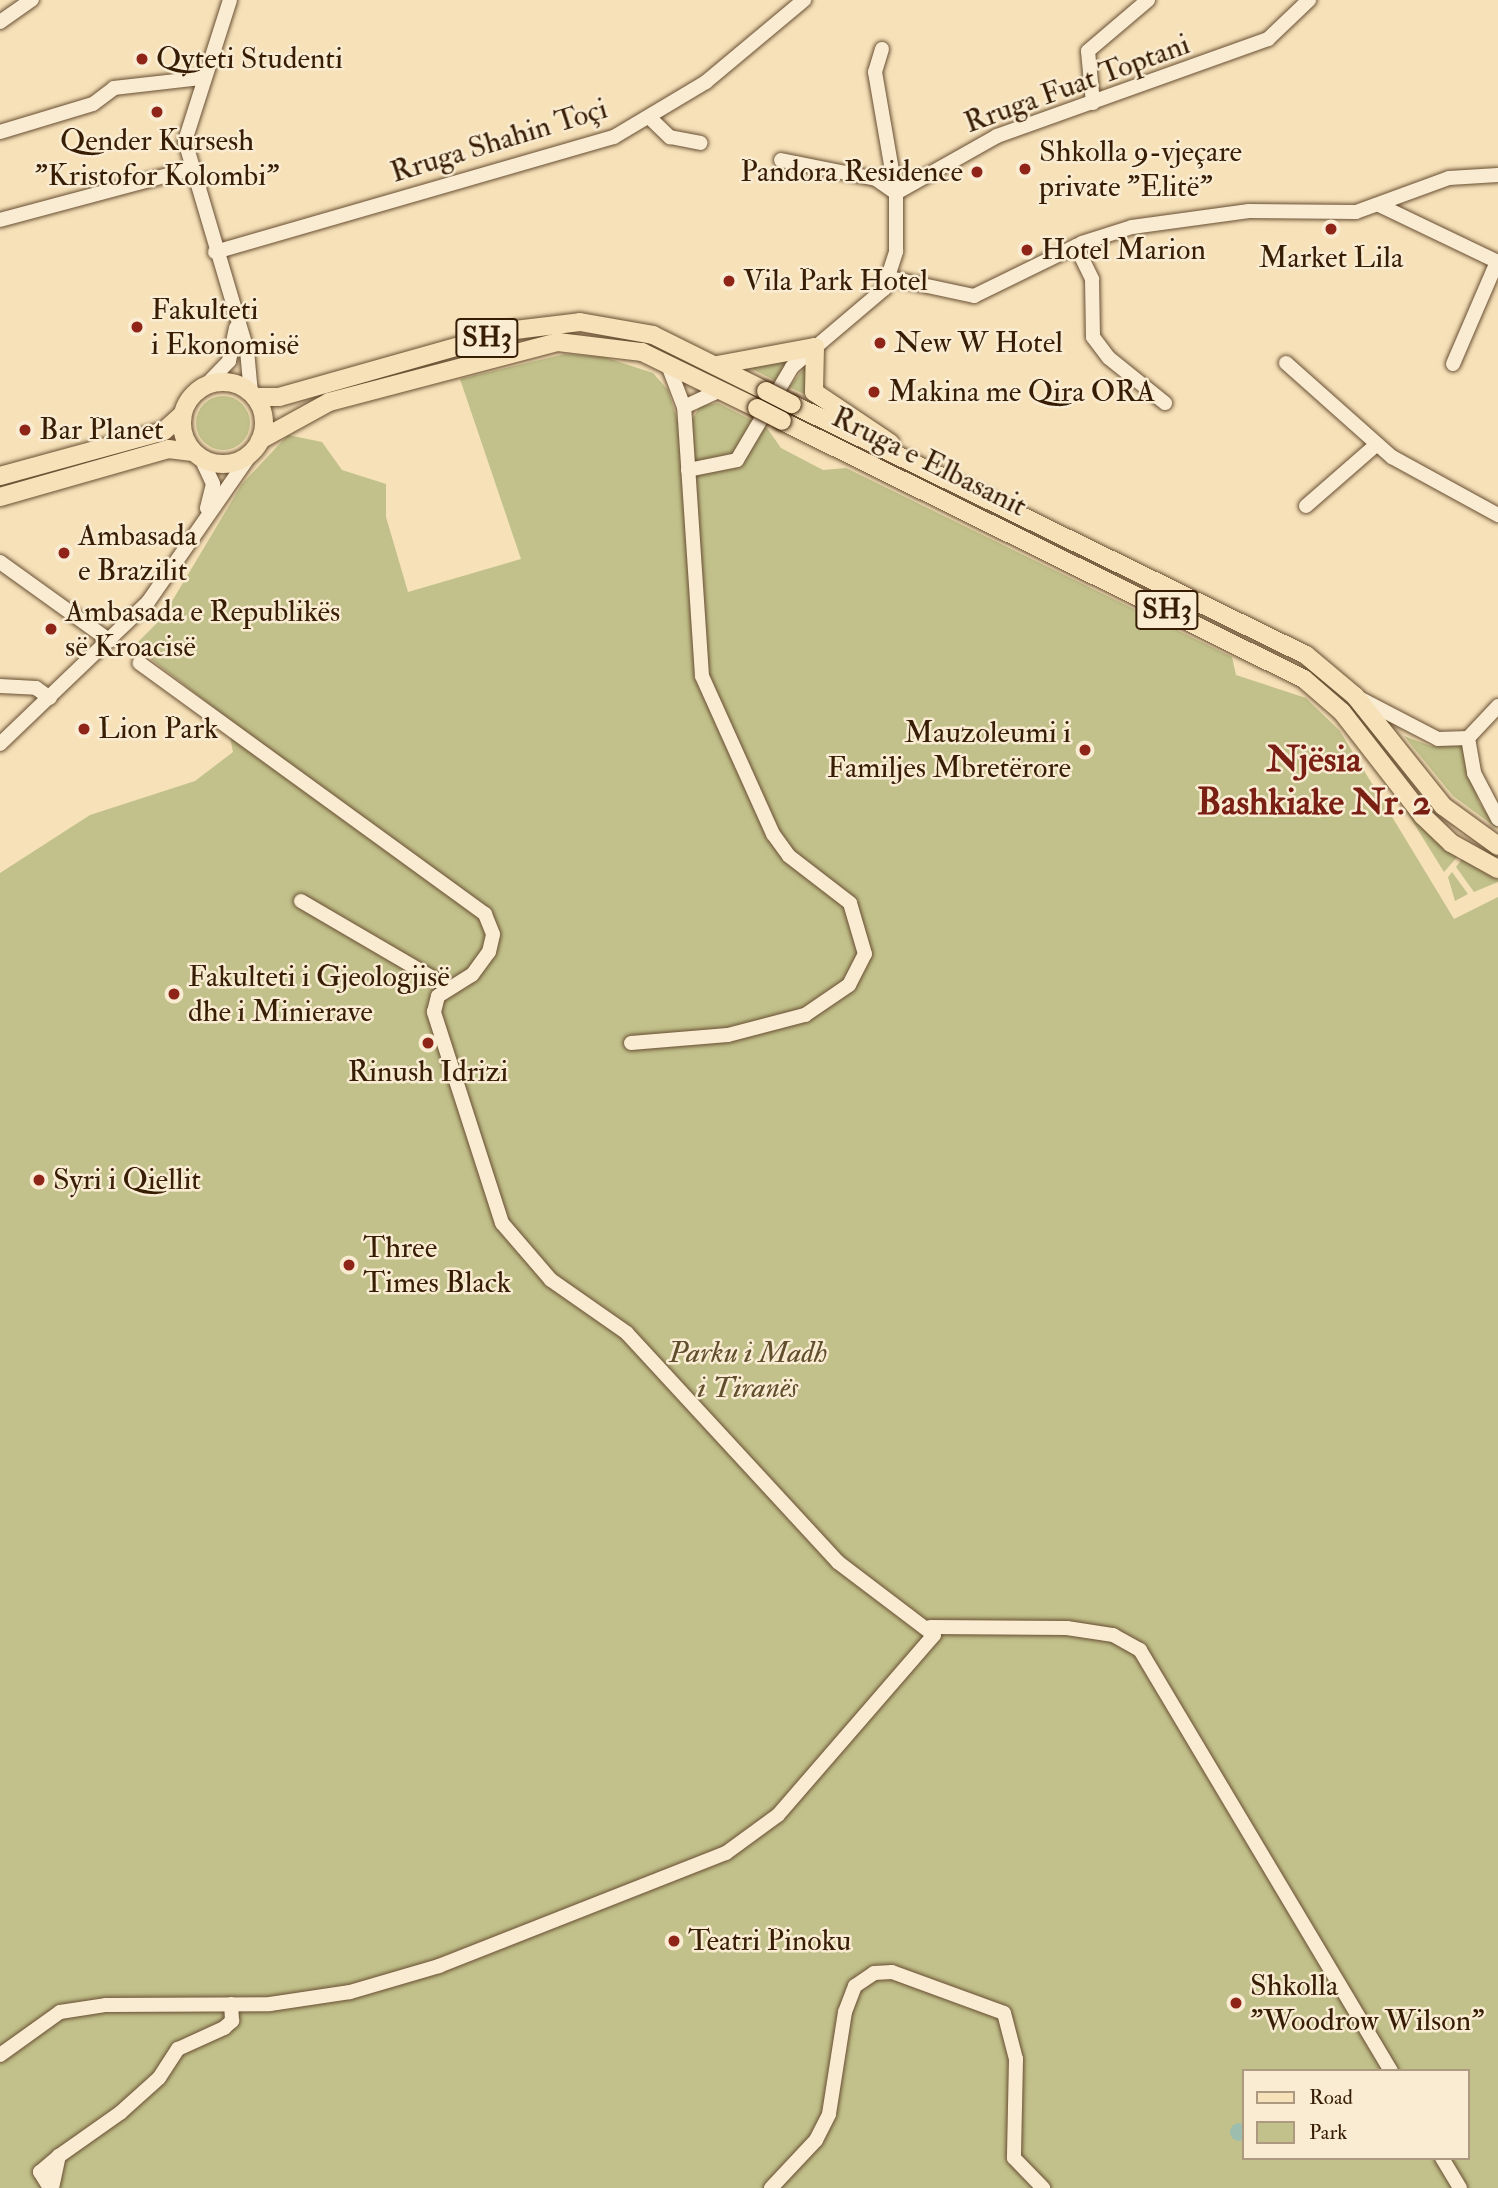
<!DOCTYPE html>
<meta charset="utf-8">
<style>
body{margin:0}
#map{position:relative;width:1498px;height:2188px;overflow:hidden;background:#f6e1b9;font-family:"IM FELL Double Pica",serif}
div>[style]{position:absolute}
.green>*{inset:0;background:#c2c18b}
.round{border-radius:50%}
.water>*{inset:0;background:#9dbeae}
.roads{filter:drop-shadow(0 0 2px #684e32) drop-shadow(0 0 2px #684e32)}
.minor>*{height:14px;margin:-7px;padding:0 7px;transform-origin:7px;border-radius:7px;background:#f9ecd2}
.major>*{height:18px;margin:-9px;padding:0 9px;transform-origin:9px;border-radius:9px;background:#f6e1b9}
.major>.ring{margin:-9px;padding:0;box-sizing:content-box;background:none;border:18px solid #f6e1b9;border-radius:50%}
.bridges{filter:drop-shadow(0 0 2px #381d05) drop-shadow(0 0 2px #381d05)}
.major-bridge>*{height:18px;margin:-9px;padding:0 9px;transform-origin:9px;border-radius:9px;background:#f6e1b9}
.dots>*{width:19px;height:19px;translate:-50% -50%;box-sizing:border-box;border:4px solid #f9ecd2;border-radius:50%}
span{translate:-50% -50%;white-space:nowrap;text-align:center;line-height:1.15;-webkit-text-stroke:5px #f9ecd2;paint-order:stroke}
.shield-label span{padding:2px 5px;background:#f9ecd2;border:2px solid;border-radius:5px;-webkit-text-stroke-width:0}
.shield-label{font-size:28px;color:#381d05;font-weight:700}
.poi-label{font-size:30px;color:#381d05}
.left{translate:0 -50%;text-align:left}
.right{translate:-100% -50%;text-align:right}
.street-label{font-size:30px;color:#381d05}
.park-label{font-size:30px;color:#614e2d;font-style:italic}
.district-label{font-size:37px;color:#7a1f14;font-weight:700}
.legend{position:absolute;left:1242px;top:2069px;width:228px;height:91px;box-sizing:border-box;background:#f9ecd2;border:2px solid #ac9980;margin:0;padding:9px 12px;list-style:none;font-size:21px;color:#381d05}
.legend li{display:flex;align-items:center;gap:14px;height:35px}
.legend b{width:35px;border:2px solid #ac9980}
</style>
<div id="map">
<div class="green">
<i style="clip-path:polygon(799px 353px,776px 381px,748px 367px,769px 364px)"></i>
<i style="clip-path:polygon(evenodd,565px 354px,604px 357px,653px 373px,668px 390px,678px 422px,691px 422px,700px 406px,718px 403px,767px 428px,781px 448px,823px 470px,846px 468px,1232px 657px,1236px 675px,1306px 698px,1340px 731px,1454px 919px,1498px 897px,1498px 2188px,0 2188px,0 873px,90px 815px,195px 781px,233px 752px,226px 717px,134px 646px,162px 618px,242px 484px,288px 435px,322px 442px,342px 470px,386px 484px,386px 517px,408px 592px,521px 559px,460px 379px,565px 354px,1244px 2071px,1468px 2071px,1468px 2158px,1244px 2158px,1244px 2071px)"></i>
<i style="clip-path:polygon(807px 365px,805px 381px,808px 396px,789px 387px)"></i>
<i class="round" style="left:196px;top:396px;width:54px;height:54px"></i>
<i style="clip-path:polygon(1404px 736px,1431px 746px,1462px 746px,1479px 802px,1498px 829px,1453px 796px)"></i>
<i style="clip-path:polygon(1400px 801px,1458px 856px,1444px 872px)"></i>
<i style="clip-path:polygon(1462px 859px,1498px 878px,1498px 882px,1474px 892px,1456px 867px)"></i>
<i style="clip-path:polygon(1452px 872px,1468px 894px,1455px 901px,1448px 877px)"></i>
</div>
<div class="water">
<i class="round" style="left:1230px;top:2123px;width:18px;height:18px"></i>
</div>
<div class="roads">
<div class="minor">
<i style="left:230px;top:0;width:148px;rotate:107.7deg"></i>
<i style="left:185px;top:141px;width:218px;rotate:73.5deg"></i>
<i style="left:247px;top:350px;width:44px;rotate:84.8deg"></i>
<i style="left:0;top:22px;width:39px;rotate:-35deg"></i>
<i style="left:882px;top:49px;width:24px;rotate:107deg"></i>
<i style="left:875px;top:72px;width:123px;rotate:80.2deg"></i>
<i style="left:1093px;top:103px;width:52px;rotate:-95.5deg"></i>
<i style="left:1088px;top:51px;width:79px;rotate:-40.4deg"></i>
<i style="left:650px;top:118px;width:28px;rotate:44deg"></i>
<i style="left:670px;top:137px;width:31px;rotate:11deg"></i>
<i style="left:0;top:132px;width:97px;rotate:-16.8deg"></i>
<i style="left:93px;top:104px;width:26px;rotate:-37deg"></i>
<i style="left:114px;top:88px;width:89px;rotate:-6.5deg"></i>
<i style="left:781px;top:160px;width:97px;rotate:11.3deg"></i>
<i style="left:876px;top:179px;width:24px;rotate:35deg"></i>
<i style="left:1379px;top:205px;width:132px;rotate:25.6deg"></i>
<i style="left:0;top:220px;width:197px;rotate:-15deg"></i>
<i style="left:1076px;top:246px;width:37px;rotate:64deg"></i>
<i style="left:1092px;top:279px;width:58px;rotate:89deg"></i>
<i style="left:1093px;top:337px;width:26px;rotate:53deg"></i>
<i style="left:1109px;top:358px;width:72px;rotate:38.8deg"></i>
<i style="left:215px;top:252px;width:415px;rotate:-16.1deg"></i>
<i style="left:614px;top:137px;width:107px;rotate:-30.9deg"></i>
<i style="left:706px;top:82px;width:128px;rotate:-39.9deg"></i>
<i style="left:890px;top:278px;width:86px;rotate:12.1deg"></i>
<i style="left:974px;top:296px;width:120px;rotate:-26.1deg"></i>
<i style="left:1082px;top:243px;width:52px;rotate:-17.7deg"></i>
<i style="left:1132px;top:227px;width:118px;rotate:-7.8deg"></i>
<i style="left:1249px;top:211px;width:107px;rotate:0.5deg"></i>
<i style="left:1356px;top:212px;width:99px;rotate:-20.1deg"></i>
<i style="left:1449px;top:178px;width:49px;rotate:-3.5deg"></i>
<i style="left:1286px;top:363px;width:142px;rotate:41.6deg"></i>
<i style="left:1392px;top:457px;width:121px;rotate:28.7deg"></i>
<i style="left:1453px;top:364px;width:111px;rotate:-66.7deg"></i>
<i style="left:206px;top:385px;width:33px;rotate:-46deg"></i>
<i style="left:229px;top:361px;width:34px;rotate:-78deg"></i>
<i style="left:684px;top:407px;width:40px;rotate:-25deg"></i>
<i style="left:201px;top:458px;width:29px;rotate:65deg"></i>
<i style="left:213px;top:484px;width:25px;rotate:104deg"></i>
<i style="left:688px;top:470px;width:50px;rotate:-11.5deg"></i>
<i style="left:737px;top:460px;width:108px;rotate:-59.4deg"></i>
<i style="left:792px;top:367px;width:121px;rotate:-40.3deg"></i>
<i style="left:884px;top:289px;width:40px;rotate:-72deg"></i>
<i style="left:896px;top:251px;width:58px;rotate:-90deg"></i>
<i style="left:896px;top:193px;width:116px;rotate:-29.4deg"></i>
<i style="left:997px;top:136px;width:288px;rotate:-19.7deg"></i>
<i style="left:1268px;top:39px;width:57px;rotate:-43.6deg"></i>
<i style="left:1306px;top:506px;width:94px;rotate:-41.1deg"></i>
<i style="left:0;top:562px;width:135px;rotate:35.7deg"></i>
<i style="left:0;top:686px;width:36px;rotate:3deg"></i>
<i style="left:36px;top:688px;width:17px;rotate:36deg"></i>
<i style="left:1357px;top:697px;width:91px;rotate:27.4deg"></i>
<i style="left:1438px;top:739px;width:30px;rotate:-2deg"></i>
<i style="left:1468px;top:738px;width:44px;rotate:-46.8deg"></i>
<i style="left:1468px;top:738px;width:36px;rotate:80deg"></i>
<i style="left:1474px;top:773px;width:52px;rotate:62.4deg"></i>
<i style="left:0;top:744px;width:205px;rotate:-43.8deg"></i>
<i style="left:148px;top:602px;width:188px;rotate:-55.2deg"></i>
<i style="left:301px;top:901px;width:170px;rotate:30.3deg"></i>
<i style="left:631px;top:1043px;width:97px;rotate:-4.7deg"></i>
<i style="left:728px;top:1035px;width:80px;rotate:-14.6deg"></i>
<i style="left:805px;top:1015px;width:53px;rotate:-34.3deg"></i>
<i style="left:849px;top:985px;width:35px;rotate:-63deg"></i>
<i style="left:865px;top:954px;width:53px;rotate:-106.4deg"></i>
<i style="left:850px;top:903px;width:77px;rotate:-142.4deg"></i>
<i style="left:789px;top:856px;width:27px;rotate:-126deg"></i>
<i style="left:773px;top:834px;width:173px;rotate:-114.2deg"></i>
<i style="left:702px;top:676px;width:270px;rotate:-93.8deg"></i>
<i style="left:684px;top:407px;width:45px;rotate:-110.9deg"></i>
<i style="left:930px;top:1627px;width:137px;rotate:0.4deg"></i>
<i style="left:1067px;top:1628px;width:47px;rotate:8.7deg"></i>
<i style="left:1113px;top:1635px;width:31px;rotate:29deg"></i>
<i style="left:1140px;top:1650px;width:490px;rotate:59.2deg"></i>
<i style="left:0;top:2055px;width:74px;rotate:-35.6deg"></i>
<i style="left:60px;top:2012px;width:47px;rotate:-8.7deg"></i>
<i style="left:106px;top:2005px;width:164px;rotate:-0.3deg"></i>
<i style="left:270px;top:2004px;width:81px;rotate:-8.5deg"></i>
<i style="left:350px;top:1992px;width:93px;rotate:-16.3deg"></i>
<i style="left:439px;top:1966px;width:308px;rotate:-21.5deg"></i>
<i style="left:726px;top:1853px;width:64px;rotate:-36.2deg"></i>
<i style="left:778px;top:1815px;width:238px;rotate:-49.1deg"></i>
<i style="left:934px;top:1635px;width:121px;rotate:-142.8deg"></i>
<i style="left:838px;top:1562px;width:311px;rotate:-132.7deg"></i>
<i style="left:627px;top:1333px;width:93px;rotate:-145.1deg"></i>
<i style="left:551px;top:1280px;width:75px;rotate:-130.7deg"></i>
<i style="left:502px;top:1223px;width:222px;rotate:-107.9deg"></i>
<i style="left:434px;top:1012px;width:16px;rotate:-76deg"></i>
<i style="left:438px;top:996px;width:40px;rotate:-32deg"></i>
<i style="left:472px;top:975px;width:29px;rotate:-54deg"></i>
<i style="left:489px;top:952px;width:18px;rotate:-77deg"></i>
<i style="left:493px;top:934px;width:22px;rotate:-112deg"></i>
<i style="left:485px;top:914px;width:427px;rotate:-144deg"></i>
<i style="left:1442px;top:2158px;width:35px;rotate:59deg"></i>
<i style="left:50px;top:2188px;width:19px;rotate:-122deg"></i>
<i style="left:40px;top:2172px;width:25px;rotate:-40deg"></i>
<i style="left:52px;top:2188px;width:33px;rotate:-78deg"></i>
<i style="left:59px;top:2156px;width:75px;rotate:-35.2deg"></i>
<i style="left:120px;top:2113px;width:52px;rotate:-41.9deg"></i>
<i style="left:159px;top:2078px;width:35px;rotate:-57deg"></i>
<i style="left:178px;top:2049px;width:51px;rotate:-24.5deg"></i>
<i style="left:224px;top:2028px;width:11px;rotate:-41deg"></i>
<i style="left:232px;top:2021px;width:17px;rotate:-93deg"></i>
<i style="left:771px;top:2188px;width:66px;rotate:-46.8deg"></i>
<i style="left:816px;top:2140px;width:29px;rotate:-63deg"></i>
<i style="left:829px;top:2114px;width:103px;rotate:-81.1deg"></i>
<i style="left:845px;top:2012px;width:28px;rotate:-69deg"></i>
<i style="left:855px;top:1986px;width:23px;rotate:-34deg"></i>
<i style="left:874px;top:1973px;width:18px;rotate:-3deg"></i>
<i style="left:892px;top:1972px;width:119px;rotate:20.1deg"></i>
<i style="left:1004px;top:2013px;width:48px;rotate:75.4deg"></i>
<i style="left:1016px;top:2059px;width:99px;rotate:91.2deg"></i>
<i style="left:1014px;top:2158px;width:42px;rotate:46deg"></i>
</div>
<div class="major">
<i style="left:717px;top:365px;width:100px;rotate:-10.4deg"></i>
<i style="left:815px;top:347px;width:45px;rotate:91.3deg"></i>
<i style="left:814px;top:392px;width:92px;rotate:33.9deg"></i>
<i class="ring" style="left:182px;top:382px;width:64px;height:64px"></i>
<i style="left:255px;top:397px;width:24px"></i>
<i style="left:279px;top:397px;width:245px;rotate:-15.8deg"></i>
<i style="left:515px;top:330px;width:65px;rotate:-7deg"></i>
<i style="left:580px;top:322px;width:74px;rotate:10.1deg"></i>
<i style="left:653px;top:335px;width:126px;rotate:26.4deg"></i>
<i style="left:792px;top:404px;width:572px;rotate:26.03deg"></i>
<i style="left:1306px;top:655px;width:64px;rotate:39.9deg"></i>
<i style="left:1355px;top:696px;width:141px;rotate:51.3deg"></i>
<i style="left:1443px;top:806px;width:68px;rotate:36deg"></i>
<i style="left:782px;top:421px;width:582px;rotate:26.3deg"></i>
<i style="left:1304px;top:679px;width:50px;rotate:41deg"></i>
<i style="left:1342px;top:712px;width:132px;rotate:52.1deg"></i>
<i style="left:1423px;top:816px;width:39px;rotate:44deg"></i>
<i style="left:1451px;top:843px;width:54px;rotate:29deg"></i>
<i style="left:260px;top:440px;width:79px;rotate:-28.8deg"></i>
<i style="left:329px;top:402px;width:237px;rotate:-14.7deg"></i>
<i style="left:558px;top:342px;width:85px;rotate:6.8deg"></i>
<i style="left:642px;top:352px;width:128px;rotate:26deg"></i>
<i style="left:0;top:476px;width:170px;rotate:-15.3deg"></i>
<i style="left:164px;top:431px;width:24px;rotate:-42deg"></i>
<i style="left:0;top:497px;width:175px;rotate:-15.9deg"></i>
<i style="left:168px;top:449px;width:25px;rotate:7deg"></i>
</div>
</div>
<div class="bridges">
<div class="major-bridge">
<i style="left:766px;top:391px;width:29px;rotate:27deg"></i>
<i style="left:757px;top:408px;width:28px;rotate:27deg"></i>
</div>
</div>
<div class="dots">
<i style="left:142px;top:59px;background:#8f2418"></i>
<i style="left:157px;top:112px;background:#8f2418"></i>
<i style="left:1025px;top:169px;background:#8f2418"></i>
<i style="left:977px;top:172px;background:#8f2418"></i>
<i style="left:1331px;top:229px;background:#8f2418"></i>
<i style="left:1027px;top:250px;background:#8f2418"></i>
<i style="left:729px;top:281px;background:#8f2418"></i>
<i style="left:137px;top:327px;background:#8f2418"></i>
<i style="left:880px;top:343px;background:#8f2418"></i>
<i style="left:874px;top:392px;background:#8f2418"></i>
<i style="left:25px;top:430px;background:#8f2418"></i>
<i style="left:64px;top:553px;background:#8f2418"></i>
<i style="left:51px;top:629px;background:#8f2418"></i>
<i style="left:84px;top:729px;background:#8f2418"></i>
<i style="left:1085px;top:750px;background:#8f2418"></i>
<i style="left:174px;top:994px;background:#8f2418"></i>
<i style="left:428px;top:1043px;background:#8f2418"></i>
<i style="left:39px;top:1180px;background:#8f2418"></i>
<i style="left:349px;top:1265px;background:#8f2418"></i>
<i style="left:674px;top:1941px;background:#8f2418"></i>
<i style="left:1236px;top:2003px;background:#8f2418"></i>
</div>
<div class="shield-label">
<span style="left:487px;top:338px">SH3</span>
<span style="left:1167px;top:610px">SH3</span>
</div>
<div class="poi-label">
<span class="left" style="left:156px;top:59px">Qyteti Studenti</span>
<span style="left:157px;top:158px">Qender Kursesh<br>"Kristofor Kolombi"</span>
<span class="left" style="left:1039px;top:169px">Shkolla 9-vjeçare<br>private "Elitë"</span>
<span class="right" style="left:963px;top:172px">Pandora Residence</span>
<span class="left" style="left:1041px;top:250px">Hotel Marion</span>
<span style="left:1331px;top:258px">Market Lila</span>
<span class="left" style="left:743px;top:281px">Vila Park Hotel</span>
<span class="left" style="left:151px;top:327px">Fakulteti<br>i Ekonomisë</span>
<span class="left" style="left:894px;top:343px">New W Hotel</span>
<span class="left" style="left:888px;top:392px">Makina me Qira ORA</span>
<span class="left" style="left:39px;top:430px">Bar Planet</span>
<span class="left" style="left:78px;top:553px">Ambasada<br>e Brazilit</span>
<span class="left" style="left:65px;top:629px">Ambasada e Republikës<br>së Kroacisë</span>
<span class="left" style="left:98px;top:729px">Lion Park</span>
<span class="right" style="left:1071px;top:750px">Mauzoleumi i<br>Familjes Mbretërore</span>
<span class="left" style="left:188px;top:994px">Fakulteti i Gjeologjisë<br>dhe i Minierave</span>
<span style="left:428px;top:1072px">Rinush Idrizi</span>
<span class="left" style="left:53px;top:1180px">Syri i Qiellit</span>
<span class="left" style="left:363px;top:1265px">Three<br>Times Black</span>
<span class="left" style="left:688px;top:1941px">Teatri Pinoku</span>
<span class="left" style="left:1250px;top:2003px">Shkolla<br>"Woodrow Wilson"</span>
</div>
<div class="street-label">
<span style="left:1077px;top:84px;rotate:-20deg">Rruga Fuat Toptani</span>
<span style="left:499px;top:141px;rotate:-17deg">Rruga Shahin Toçi</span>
<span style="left:929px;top:462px;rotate:26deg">Rruga e Elbasanit</span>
</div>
<div class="park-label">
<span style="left:748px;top:1370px">Parku i Madh<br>i Tiranës</span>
</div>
<div class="district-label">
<span style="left:1314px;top:782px">Njësia<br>Bashkiake Nr. 2</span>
</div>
<ul class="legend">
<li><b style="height:9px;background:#f6e1b9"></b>Road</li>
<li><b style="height:19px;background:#c2c18b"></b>Park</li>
</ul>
</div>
